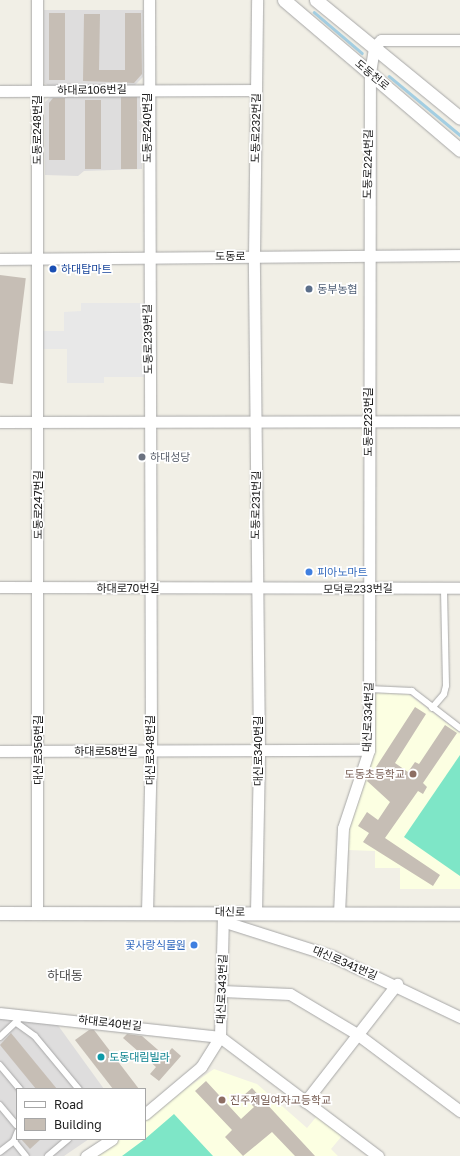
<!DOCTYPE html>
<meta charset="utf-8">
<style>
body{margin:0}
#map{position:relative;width:460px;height:1156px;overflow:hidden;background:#f1efe6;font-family:"Golos Text","Noto Sans KR",sans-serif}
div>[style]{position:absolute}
.residential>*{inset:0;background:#dedddd}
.education>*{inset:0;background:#fcffe2}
.pitch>*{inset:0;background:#7ee6c7}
.parking>*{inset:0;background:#e8e8e8}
.stream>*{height:2.5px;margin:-1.25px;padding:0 1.25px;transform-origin:1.25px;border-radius:1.25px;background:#a3cee2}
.building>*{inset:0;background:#c6beb5;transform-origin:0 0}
.roads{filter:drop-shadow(0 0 1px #a7a7a7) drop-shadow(0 0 1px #a7a7a7)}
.service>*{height:5.5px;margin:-2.75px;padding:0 2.75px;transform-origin:2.75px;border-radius:2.75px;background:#fff}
.minor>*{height:11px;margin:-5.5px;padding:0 5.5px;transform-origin:5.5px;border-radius:5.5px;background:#fff}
.tertiary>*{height:13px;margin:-6.5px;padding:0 6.5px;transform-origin:6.5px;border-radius:6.5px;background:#fff}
.dots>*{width:11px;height:11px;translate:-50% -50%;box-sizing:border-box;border:2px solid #fff;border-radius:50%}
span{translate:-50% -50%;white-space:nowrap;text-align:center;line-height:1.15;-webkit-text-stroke:3.5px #fff;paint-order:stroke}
.street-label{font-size:11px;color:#202020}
.transit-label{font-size:11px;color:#164399}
.left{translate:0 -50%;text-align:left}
.service-label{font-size:11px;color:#4e5e75}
.worship-label{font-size:11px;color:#5b616d}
.shop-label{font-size:11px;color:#366cbe}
.right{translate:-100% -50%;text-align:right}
.education-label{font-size:11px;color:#785e54}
.culture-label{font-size:11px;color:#0d838f}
.quarter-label{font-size:13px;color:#535353}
.legend{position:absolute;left:16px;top:1088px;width:130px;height:52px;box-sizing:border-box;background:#fff;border:1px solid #a6a6a6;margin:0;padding:5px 7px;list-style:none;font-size:12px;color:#202020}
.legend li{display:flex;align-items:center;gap:8px;height:20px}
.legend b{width:20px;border:1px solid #a6a6a6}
</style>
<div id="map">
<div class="residential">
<i style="clip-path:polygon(44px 10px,143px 10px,143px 77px,135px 85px,49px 86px,44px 83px)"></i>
<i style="clip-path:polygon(140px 94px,143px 99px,142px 169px,84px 171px,78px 176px,45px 175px,45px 102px,52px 96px)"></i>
<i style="clip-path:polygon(0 1018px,57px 1024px,104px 1089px,17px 1089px,17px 1139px,89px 1139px,64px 1156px,0 1156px)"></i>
</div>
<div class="education">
<i style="clip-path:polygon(380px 691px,404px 691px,460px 733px,460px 889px,400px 889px,400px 868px,375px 868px,375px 851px,348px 850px,349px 828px,375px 750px,375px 694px)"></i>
<i style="clip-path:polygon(214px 1069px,257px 1084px,307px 1128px,317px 1116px,346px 1131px,331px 1149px,338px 1156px,96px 1156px,118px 1139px,145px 1139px,145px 1117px)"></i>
</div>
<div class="pitch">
<i style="clip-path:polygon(460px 755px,460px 876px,404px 837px)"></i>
<i style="clip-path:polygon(174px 1114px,213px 1156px,122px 1156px,145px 1139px)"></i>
</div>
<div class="parking">
<i style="clip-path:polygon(81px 303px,145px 303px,145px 377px,104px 377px,104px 383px,67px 383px,67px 349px,41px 349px,41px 331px,64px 331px,64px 312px,81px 311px)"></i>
</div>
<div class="stream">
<i style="left:314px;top:12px;width:63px;rotate:40.5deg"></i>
<i style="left:389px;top:76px;width:92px;rotate:39.7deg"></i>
</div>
<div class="building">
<i style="left:49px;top:13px;width:16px;height:67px"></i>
<i style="clip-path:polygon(125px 13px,141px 13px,142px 74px,134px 83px,83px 81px,84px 14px,100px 14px,99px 70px,125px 70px)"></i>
<i style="left:137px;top:97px;width:72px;height:16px;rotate:90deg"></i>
<i style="clip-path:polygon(53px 98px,65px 98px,65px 160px,49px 160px,49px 103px)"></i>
<i style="left:85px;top:100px;width:16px;height:69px"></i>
<i style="left:0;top:275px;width:26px;height:107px;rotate:7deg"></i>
<i style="clip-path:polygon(415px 707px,426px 714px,395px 763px,408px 772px,415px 762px,419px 764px,445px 725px,457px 733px,423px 783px,427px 787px,423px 794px,418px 791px,385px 838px,440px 875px,433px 886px,363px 842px,369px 833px,358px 826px,367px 812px,378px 820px,390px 802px,367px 781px)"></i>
<i style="clip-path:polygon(89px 1030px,94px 1030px,139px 1089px,113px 1089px,75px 1040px)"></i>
<i style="clip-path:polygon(11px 1033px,57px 1089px,36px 1089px,0 1045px)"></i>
<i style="clip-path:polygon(127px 1034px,142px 1036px,165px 1056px,172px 1048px,181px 1056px,159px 1081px,150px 1074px,156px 1067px,123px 1038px)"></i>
<i style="clip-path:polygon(206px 1081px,241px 1119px,254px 1107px,243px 1096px,252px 1088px,315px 1156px,295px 1156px,272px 1132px,243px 1156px,225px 1137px,232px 1130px,195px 1091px)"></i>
<i style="clip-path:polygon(21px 1139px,41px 1139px,30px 1149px)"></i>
</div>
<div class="roads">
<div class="service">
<i style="left:369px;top:689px;width:43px;rotate:2.7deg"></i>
<i style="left:412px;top:691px;width:61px;rotate:37.6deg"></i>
<i style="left:432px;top:708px;width:18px;rotate:-49deg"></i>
<i style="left:444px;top:694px;width:8px;rotate:-76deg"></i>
<i style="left:446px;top:686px;width:98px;rotate:-91.2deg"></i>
<i style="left:17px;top:1023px;width:22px;rotate:36deg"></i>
<i style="left:35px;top:1036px;width:69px;rotate:50.3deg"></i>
<i style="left:0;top:1037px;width:25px;rotate:-43deg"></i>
<i style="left:0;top:1065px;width:31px;rotate:50deg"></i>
<i style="left:0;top:1105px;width:26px;rotate:50deg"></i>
<i style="left:14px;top:1141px;width:19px;rotate:51deg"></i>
<i style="left:0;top:1152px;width:18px;rotate:-38deg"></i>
<i style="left:14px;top:1141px;width:9px;rotate:-69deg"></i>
<i style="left:48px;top:1156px;width:26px;rotate:-40deg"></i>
</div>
<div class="minor">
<i style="left:0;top:91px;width:256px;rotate:-0.2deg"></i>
<i style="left:0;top:259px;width:460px;rotate:-0.5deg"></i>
<i style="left:0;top:422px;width:460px;rotate:-0.1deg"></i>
<i style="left:0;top:587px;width:460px;rotate:0.1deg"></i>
<i style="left:0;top:751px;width:369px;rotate:-0.2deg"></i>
<i style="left:37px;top:912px;width:912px;rotate:-90deg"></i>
<i style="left:147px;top:912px;width:161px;rotate:-88.6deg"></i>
<i style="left:151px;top:751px;width:751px;rotate:-90.15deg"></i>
<i style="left:256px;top:912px;width:162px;rotate:-88.9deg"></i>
<i style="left:259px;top:750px;width:494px;rotate:-90.6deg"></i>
<i style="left:254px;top:256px;width:256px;rotate:-89.3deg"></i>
<i style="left:339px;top:913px;width:85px;rotate:-87.3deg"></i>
<i style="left:343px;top:828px;width:82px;rotate:-71.6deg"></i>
<i style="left:369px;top:750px;width:677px;rotate:-89.92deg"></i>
<i style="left:370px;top:73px;width:26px;rotate:-81deg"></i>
<i style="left:374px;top:47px;width:10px;rotate:-45deg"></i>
<i style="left:381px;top:40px;width:79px"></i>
<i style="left:225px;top:922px;width:112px;rotate:17.6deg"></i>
<i style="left:332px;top:956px;width:142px;rotate:25.5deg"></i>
<i style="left:222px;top:991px;width:68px;rotate:2.5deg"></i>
<i style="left:290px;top:994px;width:78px;rotate:30.8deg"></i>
<i style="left:357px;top:1034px;width:129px;rotate:36.8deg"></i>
<i style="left:0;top:1013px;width:221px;rotate:6.2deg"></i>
<i style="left:220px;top:1037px;width:198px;rotate:37deg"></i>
<i style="left:220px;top:1037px;width:121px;rotate:-88.6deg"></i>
<i style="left:305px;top:1102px;width:150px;rotate:-52.1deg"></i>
<i style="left:145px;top:1114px;width:73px;rotate:-40deg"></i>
<i style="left:201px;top:1067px;width:36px;rotate:-58deg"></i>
<i style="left:86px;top:1156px;width:31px;rotate:-33deg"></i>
</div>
<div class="tertiary">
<i style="left:284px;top:0;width:231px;rotate:40.4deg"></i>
<i style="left:316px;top:0;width:186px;rotate:39.3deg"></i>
<i style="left:0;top:913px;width:460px;rotate:0.1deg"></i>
</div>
</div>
<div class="dots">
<i style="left:53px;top:269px;background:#1a4fb4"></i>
<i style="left:309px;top:289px;background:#5c6f8a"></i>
<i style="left:142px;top:457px;background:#6b7280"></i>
<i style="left:309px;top:572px;background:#3f7fe0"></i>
<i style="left:413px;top:774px;background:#8d6e63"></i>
<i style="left:194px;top:945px;background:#3f7fe0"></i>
<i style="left:101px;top:1057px;background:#0f9aa8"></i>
<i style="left:222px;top:1100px;background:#8d6e63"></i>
</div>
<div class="street-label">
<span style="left:372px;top:75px;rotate:40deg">도동천로</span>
<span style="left:92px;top:90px;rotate:-1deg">하대로106번길</span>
<span style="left:147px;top:128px;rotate:-90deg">도동로240번길</span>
<span style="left:256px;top:128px;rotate:-89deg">도동로232번길</span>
<span style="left:37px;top:130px;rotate:-90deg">도동로248번길</span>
<span style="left:368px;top:164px;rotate:-89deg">도동로224번길</span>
<span style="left:230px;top:256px">도동로</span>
<span style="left:148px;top:339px;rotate:-91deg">도동로239번길</span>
<span style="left:368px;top:422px;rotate:-90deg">도동로223번길</span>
<span style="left:38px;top:505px;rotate:-90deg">도동로247번길</span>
<span style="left:256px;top:505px;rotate:-89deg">도동로231번길</span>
<span style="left:128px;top:588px">하대로70번길</span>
<span style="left:358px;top:589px;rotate:-1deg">모덕로233번길</span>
<span style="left:368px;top:717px;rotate:-88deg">대신로334번길</span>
<span style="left:38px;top:750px;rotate:-90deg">대신로356번길</span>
<span style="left:150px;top:750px;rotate:-90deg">대신로348번길</span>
<span style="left:106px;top:751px">하대로58번길</span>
<span style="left:258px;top:751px;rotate:-90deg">대신로340번길</span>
<span style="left:230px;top:912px;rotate:1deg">대신로</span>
<span style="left:345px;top:963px;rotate:23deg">대신로341번길</span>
<span style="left:222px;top:989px;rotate:-88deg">대신로343번길</span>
<span style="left:110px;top:1023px;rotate:6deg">하대로40번길</span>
</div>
<div class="transit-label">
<span class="left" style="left:61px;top:269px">하대탑마트</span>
</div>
<div class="service-label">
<span class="left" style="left:317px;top:289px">동부농협</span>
</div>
<div class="worship-label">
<span class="left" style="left:150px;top:457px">하대성당</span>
</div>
<div class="shop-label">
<span class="left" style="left:317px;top:572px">피아노마트</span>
<span class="right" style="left:186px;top:945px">꽃사랑식물원</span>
</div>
<div class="education-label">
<span class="right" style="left:405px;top:774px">도동초등학교</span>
<span class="left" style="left:230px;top:1100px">진주제일여자고등학교</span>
</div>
<div class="culture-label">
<span class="left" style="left:109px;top:1057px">도동대림빌라</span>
</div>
<div class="quarter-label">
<span style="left:65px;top:975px">하대동</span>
</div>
<ul class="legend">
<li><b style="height:5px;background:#fff"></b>Road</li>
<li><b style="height:11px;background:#c6beb5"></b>Building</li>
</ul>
</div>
